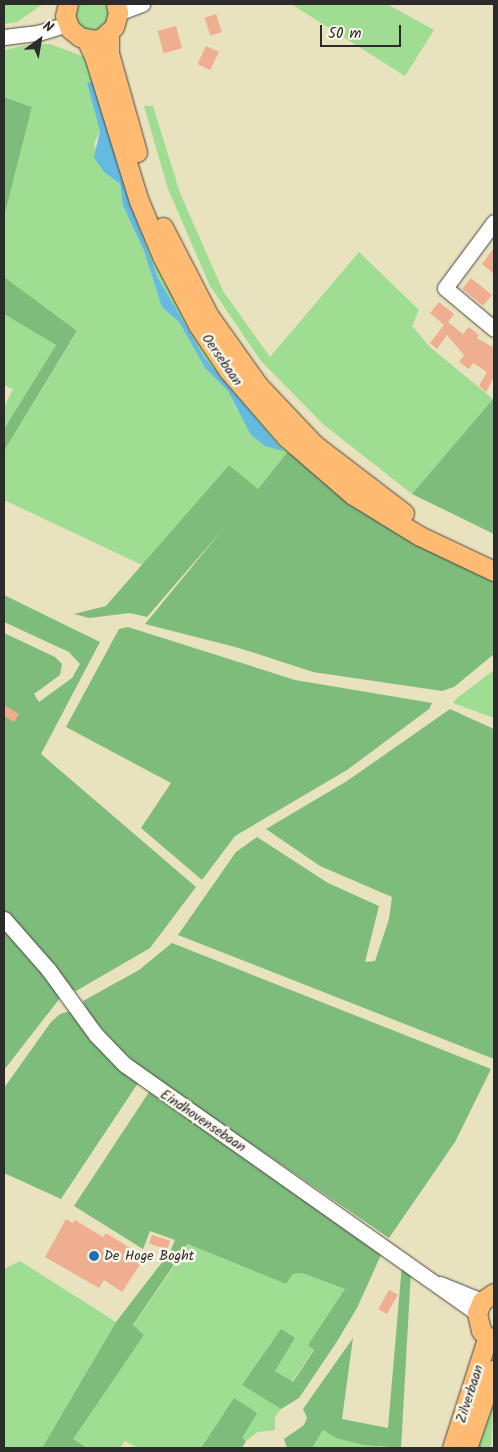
<!DOCTYPE html>
<style>
body{margin:0}
#map{position:relative;width:498px;height:1452px;overflow:hidden;background:#e9e2be;font-family:Kalam,sans-serif}
div>[style]{position:absolute}
.green>*{inset:0;background:#9edd92}
.forest>*{inset:0;background:#7ebc7c}
.water>*{inset:0;background:#65bae1}
.stream>*{height:3px;margin:-1.5px;padding:0 1.5px;transform-origin:1.5px;border-radius:1.5px;background:#65bae1}
.building>*{inset:0;background:#efae8f;transform-origin:0 0}
.roads{filter:drop-shadow(0 0 1px #484641) drop-shadow(0 0 1px #484641)}
.minor>*{height:15px;margin:-7.5px;padding:0 7.5px;transform-origin:7.5px;border-radius:7.5px;background:#fff}
.major>*{height:19px;margin:-9.5px;padding:0 9.5px;transform-origin:9.5px;border-radius:9.5px;background:#febb71}
.dots>*{width:14px;height:14px;translate:-50% -50%;box-sizing:border-box;border:2px solid #fbf7ec;border-radius:50%}
span{translate:-50% -50%;white-space:nowrap;text-align:center;line-height:1.15;-webkit-text-stroke:5px #fbf7ec;paint-order:stroke}
.street-label{font-size:14px;color:#2b2b2b}
.poi-label{font-size:14px;color:#2b2b2b}
.left{translate:0 -50%;text-align:left}
.frame{position:absolute;inset:0;border:5px solid #2b2b2b;pointer-events:none}
.north{position:absolute;left:15px;top:15px;width:50px;height:50px;-webkit-text-stroke:4px #fbf7ec;paint-order:stroke;rotate:32deg;font-size:14px;font-weight:700;line-height:20px;text-align:center;color:#2b2b2b}
.north::after{content:'';display:block;margin:auto;width:18px;height:22px;background:#2b2b2b;clip-path:polygon(50% 0,100% 100%,50% 72%,0 100%)}
.scale{position:absolute;left:320px;top:25px;width:81px;height:22px;box-sizing:border-box;border:2px solid #2b2b2b;border-top:0;padding-left:6px;font-size:15px;line-height:18px;white-space:nowrap;color:#2b2b2b;-webkit-text-stroke:4px #fbf7ec;paint-order:stroke}
</style>
<div id="map">
<div class="green">
<i style="clip-path:polygon(4px 4px,43px 4px,17px 22px,4px 24px)"></i>
<i style="clip-path:polygon(75px 4px,107px 4px,109px 10px,106px 25px,93px 32px,79px 28px,73px 10px)"></i>
<i style="clip-path:polygon(291px 4px,387px 4px,434px 30px,405px 76px)"></i>
<i style="clip-path:polygon(evenodd,32px 44px,50px 44px,90px 59px,140px 213px,289px 450px,258px 489px,229px 465px,142px 565px,4px 500px,4px 451px,77px 332px,4px 277px,4px 217px,32px 107px,4px 97px,4px 50px,32px 44px,94px 82px,128px 197px,158px 278px,204px 357px,282px 451px,238px 411px,228px 391px,205px 368px,179px 322px,162px 306px,144px 251px,123px 206px,120px 184px,104px 172px,94px 144px,100px 131px,94px 82px)"></i>
<i style="clip-path:polygon(144px 106px,153px 106px,180px 193px,223px 291px,270px 357px,359px 252px,419px 310px,412px 326px,430px 347px,493px 399px,412px 494px,323px 424px,261px 361px,210px 286px,168px 189px)"></i>
<i style="clip-path:polygon(4px 314px,56px 345px,4px 429px,4px 407px,13px 389px,4px 385px)"></i>
<i style="clip-path:polygon(494px 670px,494px 718px,453px 703px,457px 698px)"></i>
<i style="clip-path:polygon(189px 1244px,286px 1284px,293px 1274px,302px 1273px,345px 1289px,309px 1345px,314px 1349px,292px 1382px,275px 1371px,295px 1338px,242px 1385px,281px 1409px,275px 1417px,275px 1430px,258px 1432px,246px 1441px,242px 1439px,234px 1399px,201px 1448px,138px 1448px,125px 1441px,120px 1448px,87px 1448px,72px 1439px,144px 1335px,133px 1326px)"></i>
<i style="clip-path:polygon(20px 1261px,116px 1322px,42px 1448px,4px 1448px,4px 1269px)"></i>
<i style="clip-path:polygon(494px 1391px,491px 1448px,470px 1448px)"></i>
<i style="clip-path:polygon(323px 1430px,336px 1438px,386px 1448px,312px 1448px)"></i>
</div>
<div class="forest">
<i style="clip-path:polygon(4px 97px,32px 107px,4px 217px)"></i>
<i style="clip-path:polygon(4px 277px,77px 331px,4px 451px,4px 429px,56px 345px,4px 314px)"></i>
<i style="clip-path:polygon(493px 399px,494px 400px,494px 534px,412px 494px)"></i>
<i style="clip-path:polygon(289px 450px,494px 577px,494px 654px,454px 687px,442px 691px,313px 672px,239px 648px,145px 624px,223px 529px,147px 617px,130px 613px,89px 618px,74px 614px,106px 606px,229px 465px,258px 489px)"></i>
<i style="clip-path:polygon(4px 595px,100px 642px,41px 754px,196px 887px,150px 948px,76px 991px,70px 988px,4px 915px,4px 633px,55px 657px,62px 664px,60px 675px,34px 694px,39px 702px,72px 678px,80px 664px,69px 652px,4px 622px)"></i>
<i style="clip-path:polygon(128px 627px,295px 680px,432px 703px,429px 709px,347px 770px,235px 836px,202px 880px,141px 828px,171px 783px,66px 727px,119px 629px)"></i>
<i style="clip-path:polygon(450px 709px,494px 729px,494px 1059px,178px 935px,236px 852px,257px 837px,328px 883px,379px 906px,365px 962px,375px 961px,389px 919px,392px 897px,320px 866px,266px 829px,347px 781px)"></i>
<i style="clip-path:polygon(4px 930px,51px 983px,60px 998px,4px 1070px)"></i>
<i style="clip-path:polygon(172px 943px,491px 1069px,455px 1142px,389px 1238px,143px 1070px,119px 1048px,89px 1014px,83px 1001px,139px 970px)"></i>
<i style="clip-path:polygon(70px 1011px,138px 1083px,61px 1199px,4px 1173px,4px 1088px,51px 1022px,60px 1014px)"></i>
<i style="clip-path:polygon(149px 1092px,321px 1206px,380px 1249px,381px 1255px,357px 1308px,336px 1343px,299px 1398px,281px 1409px,242px 1385px,281px 1329px,295px 1338px,275px 1371px,293px 1382px,314px 1350px,308px 1345px,345px 1289px,302px 1273px,293px 1274px,286px 1284px,188px 1244px,133px 1325px,144px 1335px,73px 1439px,87px 1448px,42px 1448px,116px 1322px,170px 1252px,175px 1240px,150px 1231px,143px 1249px,74px 1206px)"></i>
<i style="clip-path:polygon(402px 1264px,411px 1271px,401px 1448px,364px 1445px,336px 1438px,323px 1430px,312px 1448px,287px 1448px,284px 1439px,304px 1425px,307px 1418px,303px 1409px,353px 1338px,342px 1419px,388px 1428px)"></i>
<i style="clip-path:polygon(234px 1398px,257px 1413px,242px 1438px,246px 1441px,242px 1448px,201px 1448px)"></i>
</div>
<div class="water">
<i style="clip-path:polygon(94px 81px,128px 197px,158px 278px,204px 357px,283px 451px,265px 446px,251px 435px,228px 391px,205px 368px,179px 322px,162px 307px,144px 251px,123px 206px,120px 184px,104px 172px,94px 157px,100px 131px,87px 83px)"></i>
</div>
<div class="stream">
<i style="left:479px;top:1448px;width:2px;rotate:-63deg"></i>
</div>
<div class="building">
<i style="left:216px;top:14px;width:19px;height:12px;rotate:72deg"></i>
<i style="left:176px;top:26px;width:23px;height:19px;rotate:75deg"></i>
<i style="left:206px;top:46px;width:14px;height:20px;rotate:25deg"></i>
<i style="clip-path:polygon(494px 248px,494px 274px,482px 264px)"></i>
<i style="left:471px;top:278px;width:27px;height:14px;rotate:39deg"></i>
<i style="clip-path:polygon(439px 302px,454px 314px,448px 322px,463px 334px,469px 327px,479px 335px,477px 338px,494px 348px,494px 377px,486px 392px,479px 386px,487px 372px,473px 363px,469px 369px,459px 362px,464px 355px,447px 335px,437px 349px,430px 343px,444px 325px,430px 313px)"></i>
<i style="clip-path:polygon(4px 705px,19px 714px,14px 722px,4px 716px)"></i>
<i style="clip-path:polygon(66px 1219px,73px 1223px,75px 1220px,103px 1237px,106px 1233px,145px 1257px,122px 1292px,104px 1280px,99px 1288px,45px 1257px)"></i>
<i style="left:152px;top:1235px;width:19px;height:9px;rotate:18deg"></i>
<i style="left:389px;top:1290px;width:10px;height:22px;rotate:29deg"></i>
</div>
<div class="roads">
<div class="minor">
<i style="left:118px;top:13px;width:26px;rotate:-21deg"></i>
<i style="left:4px;top:37px;width:34px;rotate:-7deg"></i>
<i style="left:38px;top:33px;width:30px;rotate:-17deg"></i>
<i style="left:494px;top:222px;width:82px;rotate:126.6deg"></i>
<i style="left:445px;top:288px;width:64px;rotate:39.9deg"></i>
<i style="left:4px;top:919px;width:67px;rotate:48.7deg"></i>
<i style="left:48px;top:969px;width:82px;rotate:54deg"></i>
<i style="left:96px;top:1035px;width:40px;rotate:46deg"></i>
<i style="left:124px;top:1064px;width:432px;rotate:35.2deg"></i>
<i style="left:440px;top:1284px;width:45px;rotate:22deg"></i>
</div>
<div class="major">
<i style="left:68px;top:4px;width:12px;rotate:104deg"></i>
<i style="left:65px;top:16px;width:14px;rotate:69deg"></i>
<i style="left:70px;top:29px;width:13px;rotate:39deg"></i>
<i style="left:80px;top:37px;width:14px;rotate:12deg"></i>
<i style="left:94px;top:40px;width:8px;rotate:-14deg"></i>
<i style="left:102px;top:38px;width:16px;rotate:-43deg"></i>
<i style="left:114px;top:27px;width:15px;rotate:-74deg"></i>
<i style="left:118px;top:13px;width:9px;rotate:-103deg"></i>
<i style="left:109px;top:33px;width:20px;rotate:90deg"></i>
<i style="left:109px;top:53px;width:103px;rotate:74.2deg"></i>
<i style="left:86px;top:39px;width:19px;rotate:65deg"></i>
<i style="left:94px;top:56px;width:152px;rotate:72.8deg"></i>
<i style="left:139px;top:201px;width:60px;rotate:67.3deg"></i>
<i style="left:162px;top:256px;width:78px;rotate:62.4deg"></i>
<i style="left:198px;top:325px;width:54px;rotate:56.3deg"></i>
<i style="left:228px;top:370px;width:89px;rotate:49.1deg"></i>
<i style="left:286px;top:437px;width:89px;rotate:40.9deg"></i>
<i style="left:353px;top:495px;width:79px;rotate:31.5deg"></i>
<i style="left:420px;top:536px;width:82px;rotate:25.3deg"></i>
<i style="left:163px;top:227px;width:100px;rotate:62.7deg"></i>
<i style="left:209px;top:316px;width:85px;rotate:54.6deg"></i>
<i style="left:258px;top:385px;width:83px;rotate:46.5deg"></i>
<i style="left:315px;top:445px;width:112px;rotate:37.4deg"></i>
<i style="left:494px;top:1293px;width:14px;rotate:146deg"></i>
<i style="left:482px;top:1301px;width:13px;rotate:113deg"></i>
<i style="left:477px;top:1313px;width:18px;rotate:77deg"></i>
<i style="left:481px;top:1331px;width:18px;rotate:43deg"></i>
<i style="left:452px;top:1448px;width:114px;rotate:-72.2deg"></i>
<i style="left:467px;top:1448px;width:83px;rotate:-70.9deg"></i>
</div>
</div>
<div class="dots">
<i style="left:94px;top:1256px;background:#1f6fb2"></i>
</div>
<div class="street-label">
<span style="left:222px;top:360px;rotate:55deg">Oersebaan</span>
<span style="left:203px;top:1121px;rotate:34deg">Eindhovensebaan</span>
<span style="left:470px;top:1394px;rotate:-72deg">Zilverbaan</span>
</div>
<div class="poi-label">
<span class="left" style="left:104px;top:1256px">De Hoge Boght</span>
</div>
<div class="frame"></div>
<div class="north">N</div>
<div class="scale">50 m</div>
</div>
